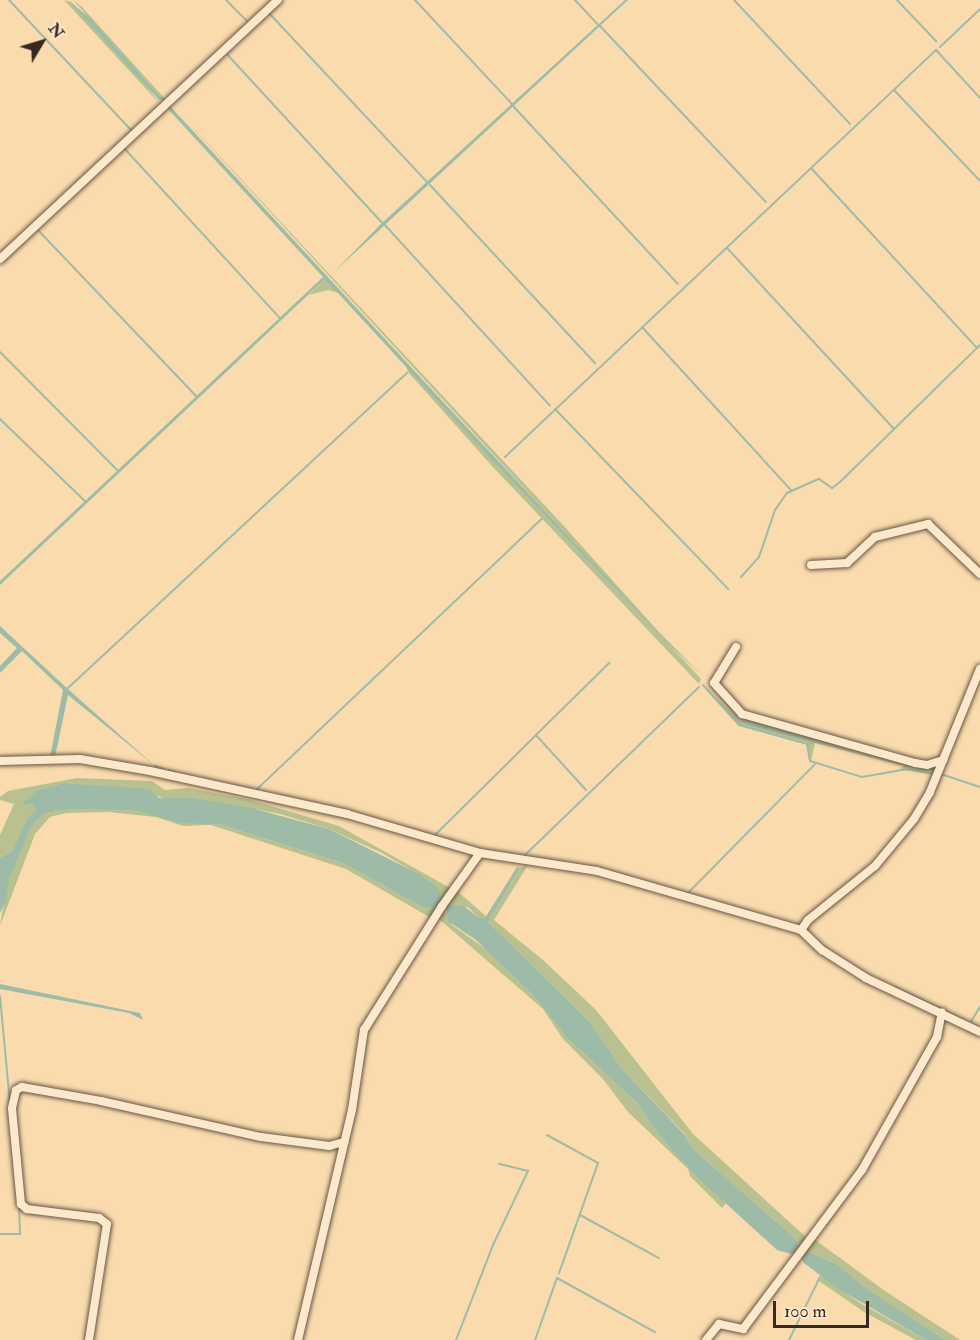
<!DOCTYPE html>
<style>
body{margin:0}
#map{position:relative;width:980px;height:1340px;overflow:hidden;background:#fadbae;font-family:"IM FELL Double Pica",serif}
div>[style]{position:absolute}
.green>*{inset:0;background:#b8c18f}
.water>*{inset:0;background:#9ebba8}
.stream>*{height:2px;margin:-1px;padding:0 1px;transform-origin:1px;border-radius:1px;background:#9ebba8}
.roads{filter:drop-shadow(0 0 2px #675646) drop-shadow(0 0 2px #675646)}
.minor>*{height:8px;margin:-4px;padding:0 4px;transform-origin:4px;border-radius:4px;background:#fce8ca}
span{translate:-50% -50%;white-space:nowrap;text-align:center;line-height:1.15;-webkit-text-stroke:5px #fce8ca;paint-order:stroke}
.north{position:absolute;left:12px;top:12px;width:60px;height:60px;-webkit-text-stroke:4px #fce8ca;paint-order:stroke;rotate:52deg;font-size:16px;font-weight:700;line-height:24px;text-align:center;color:#362923}
.north::after{content:'';display:block;margin:auto;width:21px;height:27px;background:#362923;clip-path:polygon(50% 0,100% 100%,50% 72%,0 100%)}
.scale{position:absolute;left:773px;top:1301px;width:96px;height:27px;box-sizing:border-box;border:3px solid #362923;border-top:0;padding-left:8px;font-size:18px;line-height:21px;white-space:nowrap;color:#362923;-webkit-text-stroke:4px #fce8ca;paint-order:stroke}
</style>
<div id="map">
<div class="green">
<i style="clip-path:polygon(64px 0,71px 2px,130px 65px,160px 104px)"></i>
<i style="clip-path:polygon(73px 0,82px 7px,166px 100px,164px 101px)"></i>
<i style="clip-path:polygon(170px 103px,562px 524px,658px 631px,704px 677px,665px 641px)"></i>
<i style="clip-path:polygon(325px 279px,340px 293px,328px 290px,309px 295px)"></i>
<i style="clip-path:polygon(405px 364px,701px 679px,699px 684px,492px 466px,408px 372px)"></i>
<i style="clip-path:polygon(708px 682px,747px 719px,938px 765px,936px 774px,900px 770px,904px 766px,815px 743px,811px 761px,807px 743px,740px 725px,703px 685px,746px 725px,841px 748px,746px 722px)"></i>
<i style="clip-path:polygon(77px 778px,152px 781px,165px 790px,188px 788px,251px 800px,339px 826px,452px 889px,442px 902px,431px 882px,382px 853px,329px 829px,280px 814px,195px 798px,166px 799px,136px 789px,64px 783px,37px 790px,23px 802px,23px 806px,31px 804px,36px 810px,13px 850px,0 858px,0 835px,14px 804px,0 800px,0 797px,8px 791px)"></i>
<i style="clip-path:polygon(72px 809px,138px 811px,218px 824px,343px 863px,422px 907px,440px 905px,431px 918px,346px 869px,211px 825px,183px 826px,156px 817px,108px 812px,66px 813px,50px 817px,35px 834px,0 926px,8px 879px,32px 825px,46px 813px)"></i>
<i style="clip-path:polygon(528px 865px,494px 920px,543px 960px,596px 1010px,693px 1134px,808px 1239px,800px 1250px,796px 1239px,693px 1149px,685px 1134px,623px 1070px,589px 1021px,488px 922px,520px 868px)"></i>
<i style="clip-path:polygon(457px 891px,486px 916px,485px 918px,479px 918px,468px 907px,445px 906px)"></i>
<i style="clip-path:polygon(444px 908px,452px 925px,487px 950px,533px 995px,567px 1038px,637px 1103px,660px 1136px,726px 1203px,722px 1208px,690px 1176px,688px 1169px,628px 1112px,603px 1079px,563px 1039px,543px 1009px,439px 919px)"></i>
<i style="clip-path:polygon(814px 1239px,885px 1291px,960px 1340px,946px 1340px,869px 1290px,837px 1264px,806px 1251px)"></i>
<i style="clip-path:polygon(822px 1276px,860px 1303px,926px 1340px,916px 1340px,864px 1312px,819px 1281px)"></i>
</div>
<div class="water">
<i style="clip-path:polygon(68px 0,90px 18px,164px 101px,158px 99px)"></i>
<i style="clip-path:polygon(625px 0,628px 0,334px 272px,382px 223px)"></i>
<i style="clip-path:polygon(170px 106px,434px 392px,702px 679px,491px 459px,325px 279px,0 585px,0 581px,323px 277px,167px 108px)"></i>
<i style="clip-path:polygon(0 626px,69px 690px,155px 766px,68px 695px,55px 757px,50px 757px,63px 690px,22px 651px,0 673px,0 666px,17px 648px,0 633px)"></i>
<i style="clip-path:polygon(705px 684px,746px 722px,823px 741px,848px 750px,746px 725px)"></i>
<i style="clip-path:polygon(64px 783px,150px 789px,159px 798px,195px 798px,251px 808px,329px 829px,419px 874px,436px 886px,442px 899px,436px 907px,422px 907px,343px 863px,218px 824px,180px 823px,138px 811px,72px 809px,46px 813px,32px 825px,9px 879px,6px 901px,0 913px,0 858px,13px 850px,27px 819px,36px 810px,31px 804px,23px 806px,23px 802px,37px 790px)"></i>
<i style="clip-path:polygon(517px 867px,520px 868px,488px 922px,589px 1021px,623px 1070px,685px 1135px,693px 1149px,796px 1239px,800px 1250px,791px 1254px,777px 1250px,697px 1177px,660px 1136px,637px 1103px,567px 1038px,533px 995px,476px 940px,449px 922px,445px 906px,464px 906px,479px 918px,485px 918px)"></i>
<i style="clip-path:polygon(0 984px,140px 1013px,143px 1020px,129px 1013px,0 989px)"></i>
<i style="clip-path:polygon(806px 1251px,837px 1264px,869px 1290px,946px 1340px,926px 1340px,837px 1288px,804px 1263px,801px 1258px)"></i>
</div>
<div class="stream">
<i style="left:9px;top:0;width:180px;rotate:46.8deg"></i>
<i style="left:226px;top:0;width:33px;rotate:45deg"></i>
<i style="left:415px;top:0;width:144px;rotate:47deg"></i>
<i style="left:575px;top:0;width:34px;rotate:47deg"></i>
<i style="left:734px;top:0;width:170px;rotate:46.9deg"></i>
<i style="left:897px;top:0;width:57px;rotate:46.4deg"></i>
<i style="left:268px;top:12px;width:234px;rotate:46.9deg"></i>
<i style="left:600px;top:26px;width:242px;rotate:46.7deg"></i>
<i style="left:940px;top:47px;width:55px;rotate:-43.5deg"></i>
<i style="left:225px;top:52px;width:232px;rotate:47.4deg"></i>
<i style="left:894px;top:90px;width:125px;rotate:46.6deg"></i>
<i style="left:514px;top:107px;width:241px;rotate:47.2deg"></i>
<i style="left:124px;top:148px;width:231px;rotate:47.5deg"></i>
<i style="left:811px;top:168px;width:245px;rotate:47.3deg"></i>
<i style="left:430px;top:185px;width:243px;rotate:47.2deg"></i>
<i style="left:384px;top:224px;width:246px;rotate:47.6deg"></i>
<i style="left:37px;top:229px;width:231px;rotate:46.4deg"></i>
<i style="left:727px;top:248px;width:246px;rotate:47.3deg"></i>
<i style="left:642px;top:327px;width:221px;rotate:47.6deg"></i>
<i style="left:0;top:352px;width:166px;rotate:45.2deg"></i>
<i style="left:555px;top:409px;width:250px;rotate:46.1deg"></i>
<i style="left:0;top:419px;width:118px;rotate:44deg"></i>
<i style="left:505px;top:457px;width:593px;rotate:-43.36deg"></i>
<i style="left:936px;top:50px;width:65px;rotate:47.5deg"></i>
<i style="left:741px;top:577px;width:27px;rotate:-48deg"></i>
<i style="left:759px;top:557px;width:50px;rotate:-71.2deg"></i>
<i style="left:775px;top:510px;width:21px;rotate:-55deg"></i>
<i style="left:787px;top:493px;width:35px;rotate:-24deg"></i>
<i style="left:819px;top:479px;width:16px;rotate:35deg"></i>
<i style="left:832px;top:488px;width:10px;rotate:-37deg"></i>
<i style="left:840px;top:482px;width:196px;rotate:-44.4deg"></i>
<i style="left:703px;top:685px;width:54px;rotate:48deg"></i>
<i style="left:739px;top:725px;width:71px;rotate:15.6deg"></i>
<i style="left:807px;top:744px;width:17px;rotate:80deg"></i>
<i style="left:810px;top:761px;width:54px;rotate:17.1deg"></i>
<i style="left:862px;top:777px;width:46px;rotate:-10.1deg"></i>
<i style="left:907px;top:769px;width:26px;rotate:11deg"></i>
<i style="left:68px;top:688px;width:463px;rotate:-42.9deg"></i>
<i style="left:155px;top:766px;width:9px;rotate:18deg"></i>
<i style="left:169px;top:770px;width:8px;rotate:23deg"></i>
<i style="left:941px;top:774px;width:41px;rotate:18.4deg"></i>
<i style="left:586px;top:790px;width:74px;rotate:-132.3deg"></i>
<i style="left:536px;top:735px;width:103px;rotate:-44.6deg"></i>
<i style="left:255px;top:791px;width:395px;rotate:-43.5deg"></i>
<i style="left:434px;top:836px;width:144px;rotate:-44.7deg"></i>
<i style="left:523px;top:857px;width:245px;rotate:-44deg"></i>
<i style="left:687px;top:894px;width:182px;rotate:-45.4deg"></i>
<i style="left:894px;top:987px;width:75px;rotate:25.2deg"></i>
<i style="left:0;top:996px;width:107px;rotate:84.7deg"></i>
<i style="left:970px;top:1023px;width:19px;rotate:-58deg"></i>
<i style="left:547px;top:1135px;width:58px;rotate:28.8deg"></i>
<i style="left:598px;top:1163px;width:117px;rotate:109.5deg"></i>
<i style="left:580px;top:1215px;width:90px;rotate:28.6deg"></i>
<i style="left:0;top:1234px;width:20px"></i>
<i style="left:20px;top:1234px;width:28px;rotate:-92deg"></i>
<i style="left:456px;top:1340px;width:102px;rotate:-68.7deg"></i>
<i style="left:493px;top:1245px;width:82px;rotate:-64.7deg"></i>
<i style="left:528px;top:1171px;width:30px;rotate:-166deg"></i>
<i style="left:535px;top:1340px;width:66px;rotate:-70.5deg"></i>
<i style="left:557px;top:1278px;width:112px;rotate:28.9deg"></i>
<i style="left:789px;top:1340px;width:72px;rotate:-63.8deg"></i>
</div>
<div class="roads">
<div class="minor">
<i style="left:0;top:259px;width:380px;rotate:-43deg"></i>
<i style="left:811px;top:565px;width:36px;rotate:-3deg"></i>
<i style="left:847px;top:563px;width:38px;rotate:-43deg"></i>
<i style="left:875px;top:537px;width:55px;rotate:-13.8deg"></i>
<i style="left:928px;top:524px;width:72px;rotate:43.9deg"></i>
<i style="left:736px;top:647px;width:42px;rotate:121.4deg"></i>
<i style="left:714px;top:683px;width:42px;rotate:47.9deg"></i>
<i style="left:742px;top:714px;width:180px;rotate:15.8deg"></i>
<i style="left:915px;top:763px;width:12px;rotate:9deg"></i>
<i style="left:927px;top:765px;width:17px;rotate:-17deg"></i>
<i style="left:0;top:761px;width:80px;rotate:-1.4deg"></i>
<i style="left:80px;top:759px;width:71px;rotate:9.7deg"></i>
<i style="left:150px;top:771px;width:202px;rotate:12.3deg"></i>
<i style="left:347px;top:814px;width:139px;rotate:16.3deg"></i>
<i style="left:480px;top:853px;width:118px;rotate:8.7deg"></i>
<i style="left:597px;top:871px;width:212px;rotate:16.1deg"></i>
<i style="left:801px;top:930px;width:29px;rotate:44deg"></i>
<i style="left:822px;top:950px;width:52px;rotate:32.5deg"></i>
<i style="left:866px;top:978px;width:126px;rotate:25.3deg"></i>
<i style="left:801px;top:930px;width:12px;rotate:-55deg"></i>
<i style="left:808px;top:920px;width:86px;rotate:-38.9deg"></i>
<i style="left:875px;top:866px;width:61px;rotate:-50.3deg"></i>
<i style="left:914px;top:819px;width:31px;rotate:-59deg"></i>
<i style="left:930px;top:792px;width:133px;rotate:-67.9deg"></i>
<i style="left:89px;top:1340px;width:117px;rotate:-81.2deg"></i>
<i style="left:107px;top:1224px;width:10px;rotate:-143deg"></i>
<i style="left:99px;top:1218px;width:73px;rotate:-172.9deg"></i>
<i style="left:27px;top:1209px;width:8px;rotate:-140deg"></i>
<i style="left:21px;top:1204px;width:96px;rotate:-95.4deg"></i>
<i style="left:12px;top:1108px;width:18px;rotate:-77deg"></i>
<i style="left:16px;top:1090px;width:7px;rotate:-27deg"></i>
<i style="left:22px;top:1087px;width:80px;rotate:10deg"></i>
<i style="left:101px;top:1101px;width:164px;rotate:12.7deg"></i>
<i style="left:261px;top:1137px;width:69px;rotate:7.5deg"></i>
<i style="left:329px;top:1146px;width:16px;rotate:-15deg"></i>
<i style="left:298px;top:1340px;width:236px;rotate:-76.8deg"></i>
<i style="left:352px;top:1110px;width:81px;rotate:-81.5deg"></i>
<i style="left:364px;top:1030px;width:146px;rotate:-57.8deg"></i>
<i style="left:442px;top:906px;width:65px;rotate:-54.4deg"></i>
<i style="left:706px;top:1340px;width:21px;rotate:-51deg"></i>
<i style="left:719px;top:1324px;width:25px;rotate:12deg"></i>
<i style="left:743px;top:1329px;width:199px;rotate:-53.2deg"></i>
<i style="left:862px;top:1170px;width:153px;rotate:-60.6deg"></i>
<i style="left:937px;top:1037px;width:25px;rotate:-79deg"></i>
</div>
</div>
<div class="north">N</div>
<div class="scale">100 m</div>
</div>
